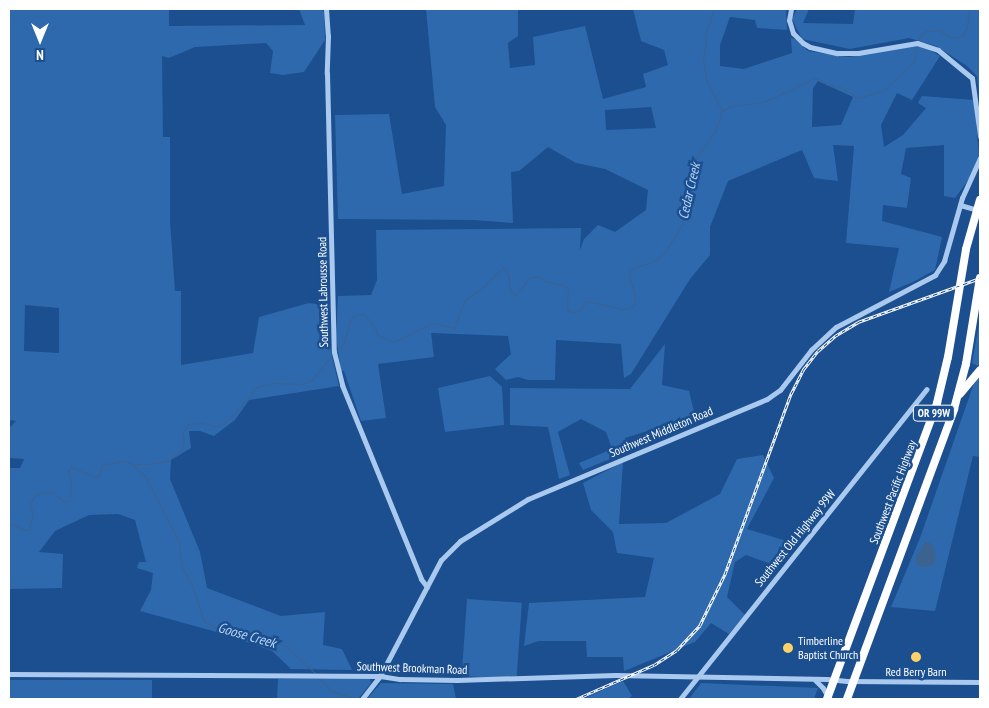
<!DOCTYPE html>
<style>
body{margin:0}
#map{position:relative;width:989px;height:708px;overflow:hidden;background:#1b4f8f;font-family:"PT Sans Narrow",sans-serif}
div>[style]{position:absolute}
.green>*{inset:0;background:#2e69ad;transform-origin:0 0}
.water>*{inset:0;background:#3c6290}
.stream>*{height:1px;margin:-0.5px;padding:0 0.5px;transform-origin:0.5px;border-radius:0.5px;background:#3c6290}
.minor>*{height:5px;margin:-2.5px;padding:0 2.5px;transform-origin:2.5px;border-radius:2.5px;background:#a9c9ee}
.highway>*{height:8px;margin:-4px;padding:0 4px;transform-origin:4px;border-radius:4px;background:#fff}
.rail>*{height:3px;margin-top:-1.5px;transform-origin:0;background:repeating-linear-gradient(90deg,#1b4f8f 0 4px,#fff 0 8px);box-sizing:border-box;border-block:1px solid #fff}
.dots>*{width:14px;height:14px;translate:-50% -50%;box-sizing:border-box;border:2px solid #1b4f8f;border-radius:50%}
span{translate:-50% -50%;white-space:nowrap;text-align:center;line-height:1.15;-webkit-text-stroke:5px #1b4f8f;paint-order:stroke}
.shield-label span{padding:1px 4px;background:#1b4f8f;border:1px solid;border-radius:4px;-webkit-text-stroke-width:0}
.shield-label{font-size:11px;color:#fff;font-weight:700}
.street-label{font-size:12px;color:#fff}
.poi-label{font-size:12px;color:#fff}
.left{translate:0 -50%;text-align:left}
.water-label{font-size:14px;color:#b5d3f5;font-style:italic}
.frame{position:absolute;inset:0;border:10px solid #fff;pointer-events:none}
.north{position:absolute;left:15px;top:15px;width:50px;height:50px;-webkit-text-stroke:4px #1b4f8f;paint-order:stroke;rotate:180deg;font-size:14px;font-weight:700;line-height:20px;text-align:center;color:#fff}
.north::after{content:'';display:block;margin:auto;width:18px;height:22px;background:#fff;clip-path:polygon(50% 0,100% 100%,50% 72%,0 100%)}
</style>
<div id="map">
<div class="green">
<i style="clip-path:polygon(evenodd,9px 9px,169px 9px,169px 26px,305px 25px,299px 9px,318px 9px,324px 11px,325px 40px,304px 72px,283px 75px,270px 73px,273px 51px,266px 43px,195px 47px,169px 58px,162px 56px,163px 137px,170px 137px,170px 221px,175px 291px,181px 291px,181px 365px,253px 353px,259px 317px,309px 303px,330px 306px,328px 339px,339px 386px,249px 400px,235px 420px,214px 436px,200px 431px,189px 431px,191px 448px,171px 460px,170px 479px,200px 552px,207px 588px,281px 616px,325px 612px,323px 645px,342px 649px,352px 670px,291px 669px,272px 651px,231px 636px,140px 611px,151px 590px,153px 573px,137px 568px,139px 562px,146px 562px,135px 520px,118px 514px,89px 515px,55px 531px,39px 552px,63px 554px,62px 588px,9px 589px,9px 468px,20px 468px,24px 459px,9px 458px,9px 428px,16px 421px,9px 420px,9px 9px,25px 305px,59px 308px,59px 353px,24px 351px,25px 305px)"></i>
<i style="clip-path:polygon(evenodd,426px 9px,518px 9px,518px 36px,508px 43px,510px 68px,535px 65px,533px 37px,585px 26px,603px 99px,646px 87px,643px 74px,668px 65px,664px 50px,641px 41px,633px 9px,786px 9px,787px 30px,757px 28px,755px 20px,730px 17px,720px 45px,720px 66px,744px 69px,792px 53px,791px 38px,795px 39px,808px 51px,849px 57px,911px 45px,926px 48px,940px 56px,912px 100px,897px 93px,881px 125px,884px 147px,903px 135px,926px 108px,918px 103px,922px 96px,974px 100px,979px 156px,969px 179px,955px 198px,944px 196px,944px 145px,906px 148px,901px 174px,911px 178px,907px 208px,883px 205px,882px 221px,942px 237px,935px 270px,913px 282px,889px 292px,899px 248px,846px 243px,854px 146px,833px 145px,838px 181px,814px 178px,802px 150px,728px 181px,710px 227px,710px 255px,690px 279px,631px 374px,624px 378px,621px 344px,556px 340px,555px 380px,528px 380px,518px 377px,506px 380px,495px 369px,511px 354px,508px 336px,431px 333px,434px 357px,378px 364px,386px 418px,361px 421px,344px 371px,341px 371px,336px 337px,338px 296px,371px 295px,377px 280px,376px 230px,581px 228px,580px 250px,584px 239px,598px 225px,615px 232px,646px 210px,648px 190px,605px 169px,576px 163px,548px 147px,519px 171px,511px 172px,513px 223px,474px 220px,338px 219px,335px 115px,389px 114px,402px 194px,444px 186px,446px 125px,435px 107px,426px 9px,818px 81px,853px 97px,841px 125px,812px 127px,813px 88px,818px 81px,426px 9px,651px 107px,656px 128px,606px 130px,605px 110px,651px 107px)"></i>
<i style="clip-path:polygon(797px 9px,809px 9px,803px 23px,853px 24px,855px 9px,980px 9px,980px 99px,977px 76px,967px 66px,936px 46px,909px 38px,850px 49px,802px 39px,792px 19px)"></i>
<i style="clip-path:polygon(980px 319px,980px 362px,978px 366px,972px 363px)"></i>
<i style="clip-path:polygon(665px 344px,662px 385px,689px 391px,695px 416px,625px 438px,625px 453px,583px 470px,579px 463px,612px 449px,606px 432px,581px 419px,558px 432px,570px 475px,559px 479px,548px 427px,510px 425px,510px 388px,630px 389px)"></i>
<i style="clip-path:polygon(980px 375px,980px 457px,973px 456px,935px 611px,891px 607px,920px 538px,973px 386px)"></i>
<i style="clip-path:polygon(490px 376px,502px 387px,504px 425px,445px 432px,438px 388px)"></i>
<i style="clip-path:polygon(763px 455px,774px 478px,747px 529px,793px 543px,777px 566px,746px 555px,735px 562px,727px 597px,745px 615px,729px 634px,711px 623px,695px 642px,624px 671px,623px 657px,587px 657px,586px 641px,539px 641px,524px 646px,529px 603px,645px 597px,654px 558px,617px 553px,613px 532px,591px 510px,583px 483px,623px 462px,619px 524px,666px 523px,720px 494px,737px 459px)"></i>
<i style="left:467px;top:599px;width:55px;height:77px;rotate:4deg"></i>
<i style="clip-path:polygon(370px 678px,371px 683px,358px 699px,277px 699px,278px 679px)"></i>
<i style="left:9px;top:680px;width:143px;height:19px"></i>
<i style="clip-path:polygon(623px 681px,632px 696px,627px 699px,583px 699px)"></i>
<i style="clip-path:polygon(381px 683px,453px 684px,456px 699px,367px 699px)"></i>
<i style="clip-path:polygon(701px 683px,818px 688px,814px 699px,689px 699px)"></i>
</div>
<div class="water">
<i style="clip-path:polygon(926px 541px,932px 544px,936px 556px,934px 564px,926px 567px,918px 566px,916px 562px,917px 555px)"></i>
</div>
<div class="stream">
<i style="left:714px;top:9px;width:23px;rotate:108deg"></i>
<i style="left:707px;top:31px;width:29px;rotate:98deg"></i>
<i style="left:703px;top:60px;width:19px;rotate:81deg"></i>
<i style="left:706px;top:79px;width:35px;rotate:63deg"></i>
<i style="left:918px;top:42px;width:6px;rotate:-72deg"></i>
<i style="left:920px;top:36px;width:8px;rotate:-40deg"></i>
<i style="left:926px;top:31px;width:14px;rotate:-4deg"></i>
<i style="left:940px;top:30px;width:10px;rotate:37deg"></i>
<i style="left:948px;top:36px;width:8px;rotate:14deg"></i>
<i style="left:956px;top:38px;width:8px;rotate:-23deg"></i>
<i style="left:963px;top:35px;width:9px;rotate:-63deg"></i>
<i style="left:967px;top:27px;width:18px;rotate:-84deg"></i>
<i style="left:336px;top:351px;width:9px;rotate:-41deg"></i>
<i style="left:343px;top:345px;width:26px;rotate:-74deg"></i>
<i style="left:350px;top:320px;width:6px;rotate:-51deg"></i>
<i style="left:354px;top:315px;width:10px;rotate:-6deg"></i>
<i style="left:364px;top:314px;width:16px;rotate:50deg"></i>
<i style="left:374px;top:326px;width:10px;rotate:66deg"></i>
<i style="left:378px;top:335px;width:17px;rotate:24deg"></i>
<i style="left:394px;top:342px;width:42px;rotate:-26.6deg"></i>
<i style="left:432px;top:323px;width:23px;rotate:13deg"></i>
<i style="left:454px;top:328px;width:30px;rotate:-69deg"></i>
<i style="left:465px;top:300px;width:22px;rotate:-36deg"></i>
<i style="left:483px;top:287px;width:25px;rotate:-45deg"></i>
<i style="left:501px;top:269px;width:2px;rotate:-27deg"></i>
<i style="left:503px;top:268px;width:8px;rotate:50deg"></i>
<i style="left:508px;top:274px;width:16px;rotate:83deg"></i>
<i style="left:510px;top:290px;width:7px;rotate:45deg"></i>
<i style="left:515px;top:295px;width:23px;rotate:-49deg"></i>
<i style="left:530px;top:278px;width:8px;rotate:-14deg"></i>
<i style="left:538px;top:276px;width:9px;rotate:36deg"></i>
<i style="left:545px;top:281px;width:24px;rotate:15deg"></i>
<i style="left:568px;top:287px;width:22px;rotate:93deg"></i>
<i style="left:567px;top:309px;width:6px;rotate:39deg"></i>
<i style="left:572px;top:313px;width:6px;rotate:-18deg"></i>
<i style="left:578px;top:311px;width:13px;rotate:-48deg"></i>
<i style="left:587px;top:301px;width:37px;rotate:13deg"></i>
<i style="left:623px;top:309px;width:9px;rotate:-13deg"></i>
<i style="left:632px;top:307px;width:5px;rotate:-53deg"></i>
<i style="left:635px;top:303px;width:7px;rotate:-90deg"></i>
<i style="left:635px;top:296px;width:24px;rotate:-107deg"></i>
<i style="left:628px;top:273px;width:7px;rotate:-45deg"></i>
<i style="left:633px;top:268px;width:25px;rotate:-18deg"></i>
<i style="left:657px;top:260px;width:11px;rotate:-45deg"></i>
<i style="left:665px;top:252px;width:32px;rotate:-58deg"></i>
<i style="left:682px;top:225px;width:53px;rotate:-80.2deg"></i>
<i style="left:691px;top:173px;width:19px;rotate:-69deg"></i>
<i style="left:698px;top:155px;width:29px;rotate:-54deg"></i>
<i style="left:715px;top:132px;width:22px;rotate:-72deg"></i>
<i style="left:722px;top:111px;width:9px;rotate:-32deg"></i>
<i style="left:730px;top:106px;width:34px;rotate:-7deg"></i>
<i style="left:764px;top:102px;width:56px;rotate:-25.2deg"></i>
<i style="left:815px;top:78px;width:15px;rotate:28deg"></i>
<i style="left:828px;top:85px;width:12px;rotate:9deg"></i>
<i style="left:840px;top:87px;width:21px;rotate:31deg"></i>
<i style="left:858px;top:98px;width:26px;rotate:-16deg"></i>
<i style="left:883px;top:91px;width:43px;rotate:-44.1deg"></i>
<i style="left:914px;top:61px;width:15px;rotate:-79deg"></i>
<i style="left:133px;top:465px;width:16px;rotate:43deg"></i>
<i style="left:145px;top:476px;width:74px;rotate:62.7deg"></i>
<i style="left:179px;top:542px;width:23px;rotate:85deg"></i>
<i style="left:181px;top:565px;width:26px;rotate:62deg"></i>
<i style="left:193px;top:588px;width:35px;rotate:72deg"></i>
<i style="left:204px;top:621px;width:19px;rotate:28deg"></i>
<i style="left:221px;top:630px;width:56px;rotate:12.3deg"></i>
<i style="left:276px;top:642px;width:11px;rotate:22deg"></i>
<i style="left:286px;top:646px;width:40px;rotate:43deg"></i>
<i style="left:9px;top:525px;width:4px;rotate:-14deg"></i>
<i style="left:13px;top:524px;width:13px;rotate:29deg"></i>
<i style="left:24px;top:530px;width:5px;rotate:-11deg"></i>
<i style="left:29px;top:529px;width:17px;rotate:-77deg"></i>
<i style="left:33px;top:512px;width:7px;rotate:-124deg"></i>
<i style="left:29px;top:506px;width:13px;rotate:-61deg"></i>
<i style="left:35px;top:495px;width:11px;rotate:-15deg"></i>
<i style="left:46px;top:492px;width:8px;rotate:7deg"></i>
<i style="left:54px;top:493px;width:13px;rotate:42deg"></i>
<i style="left:64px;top:502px;width:6px;rotate:-18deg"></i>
<i style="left:70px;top:500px;width:17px;rotate:-87deg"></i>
<i style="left:71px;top:483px;width:13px;rotate:-103deg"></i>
<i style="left:68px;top:470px;width:4px;rotate:-45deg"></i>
<i style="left:71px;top:467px;width:27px;rotate:22deg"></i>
<i style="left:96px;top:477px;width:4px;rotate:-34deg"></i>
<i style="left:99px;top:475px;width:10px;rotate:-73deg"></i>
<i style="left:102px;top:465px;width:21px;rotate:-11deg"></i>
<i style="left:123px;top:461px;width:9px;rotate:18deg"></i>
<i style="left:132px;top:464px;width:17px"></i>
<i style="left:149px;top:464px;width:20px;rotate:-11deg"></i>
<i style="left:169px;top:460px;width:16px;rotate:-40deg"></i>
<i style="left:181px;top:450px;width:8px;rotate:-67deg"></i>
<i style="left:184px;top:443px;width:9px;rotate:-103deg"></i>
<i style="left:182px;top:434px;width:12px;rotate:-59deg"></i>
<i style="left:188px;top:424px;width:14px;rotate:-4deg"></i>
<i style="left:202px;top:423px;width:14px;rotate:12deg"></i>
<i style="left:216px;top:426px;width:7px;rotate:-16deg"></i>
<i style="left:223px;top:424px;width:23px;rotate:-43deg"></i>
<i style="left:240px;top:408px;width:27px;rotate:-51deg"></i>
<i style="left:257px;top:387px;width:16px;rotate:-15deg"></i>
<i style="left:272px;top:383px;width:31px;rotate:2deg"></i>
<i style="left:303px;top:384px;width:9px;rotate:-21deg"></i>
<i style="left:311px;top:381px;width:35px;rotate:-51deg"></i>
<i style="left:319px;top:678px;width:18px;rotate:45deg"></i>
<i style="left:332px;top:691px;width:26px;rotate:18deg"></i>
</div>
<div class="minor">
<i style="left:326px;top:9px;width:27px;rotate:86deg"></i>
<i style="left:328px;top:36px;width:37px;rotate:92deg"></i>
<i style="left:327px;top:73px;width:279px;rotate:88.6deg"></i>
<i style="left:334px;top:352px;width:34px;rotate:76deg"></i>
<i style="left:342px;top:385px;width:209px;rotate:67.8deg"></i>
<i style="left:421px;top:579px;width:10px;rotate:53deg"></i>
<i style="left:791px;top:9px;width:11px;rotate:100deg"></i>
<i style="left:789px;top:20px;width:14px;rotate:73deg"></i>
<i style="left:793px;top:33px;width:14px;rotate:45deg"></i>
<i style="left:803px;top:43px;width:8px;rotate:30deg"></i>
<i style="left:810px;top:47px;width:28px;rotate:13deg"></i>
<i style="left:837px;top:53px;width:21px"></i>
<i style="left:858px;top:53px;width:60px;rotate:-9.6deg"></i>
<i style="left:917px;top:43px;width:22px;rotate:18deg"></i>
<i style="left:938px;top:50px;width:44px;rotate:39.5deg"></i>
<i style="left:972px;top:78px;width:59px;rotate:82.1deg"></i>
<i style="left:960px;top:205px;width:18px;rotate:16deg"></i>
<i style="left:9px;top:674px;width:371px;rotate:0.3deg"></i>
<i style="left:380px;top:676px;width:20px;rotate:9deg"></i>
<i style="left:400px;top:679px;width:57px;rotate:1deg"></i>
<i style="left:457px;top:680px;width:158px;rotate:-1.8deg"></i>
<i style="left:615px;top:675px;width:212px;rotate:1.1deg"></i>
<i style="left:827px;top:679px;width:20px;rotate:6deg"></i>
<i style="left:847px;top:681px;width:133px;rotate:0.4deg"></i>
<i style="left:815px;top:680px;width:11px;rotate:45deg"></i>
<i style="left:823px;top:688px;width:10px;rotate:61deg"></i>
<i style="left:362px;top:699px;width:29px;rotate:-52deg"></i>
<i style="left:380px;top:676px;width:131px;rotate:-62.3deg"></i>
<i style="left:441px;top:560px;width:27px;rotate:-45deg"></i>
<i style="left:460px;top:541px;width:80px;rotate:-31.7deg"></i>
<i style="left:528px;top:499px;width:259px;rotate:-22.7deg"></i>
<i style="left:767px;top:399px;width:16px;rotate:-35deg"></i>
<i style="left:780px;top:390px;width:51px;rotate:-52.2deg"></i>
<i style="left:811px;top:350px;width:34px;rotate:-43deg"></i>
<i style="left:836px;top:327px;width:112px;rotate:-27.7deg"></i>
<i style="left:935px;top:275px;width:17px;rotate:-57deg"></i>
<i style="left:944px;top:261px;width:66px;rotate:-74.1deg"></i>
<i style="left:962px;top:198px;width:44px;rotate:-65.8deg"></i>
<i style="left:680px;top:699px;width:396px;rotate:-51.5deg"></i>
</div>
<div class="highway">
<i style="left:960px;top:394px;width:31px;rotate:-50deg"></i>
<i style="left:827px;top:699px;width:316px;rotate:-69.6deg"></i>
<i style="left:937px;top:403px;width:47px;rotate:-76.6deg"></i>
<i style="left:948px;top:357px;width:109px;rotate:-80.5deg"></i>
<i style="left:966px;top:249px;width:51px;rotate:-74.1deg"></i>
<i style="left:847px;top:699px;width:309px;rotate:-69.7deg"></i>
<i style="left:954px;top:409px;width:47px;rotate:-75.1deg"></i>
<i style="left:966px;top:364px;width:87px;rotate:-80.8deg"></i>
</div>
<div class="rail">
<i style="left:576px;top:699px;width:85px;rotate:-23.6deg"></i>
<i style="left:654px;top:665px;width:27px;rotate:-33deg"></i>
<i style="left:677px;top:650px;width:34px;rotate:-47deg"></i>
<i style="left:700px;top:625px;width:57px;rotate:-63.9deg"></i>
<i style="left:725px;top:574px;width:192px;rotate:-69.9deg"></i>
<i style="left:791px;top:394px;width:27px;rotate:-63deg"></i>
<i style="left:803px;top:370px;width:24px;rotate:-52deg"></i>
<i style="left:818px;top:351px;width:23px;rotate:-41deg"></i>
<i style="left:835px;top:336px;width:27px;rotate:-31deg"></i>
<i style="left:858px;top:322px;width:130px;rotate:-19.8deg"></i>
</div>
<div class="dots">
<i style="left:788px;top:648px;background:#ffd166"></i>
<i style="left:916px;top:657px;background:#ffd166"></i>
</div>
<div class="shield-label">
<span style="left:934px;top:413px">OR 99W</span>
</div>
<div class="street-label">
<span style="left:323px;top:292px;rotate:-91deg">Southwest Labrousse Road</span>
<span style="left:661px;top:432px;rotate:-23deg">Southwest Middleton Road</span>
<span style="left:893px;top:492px;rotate:-69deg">Southwest Pacific Highway</span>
<span style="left:795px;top:538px;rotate:-51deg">Southwest Old Highway 99W</span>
<span style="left:412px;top:668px;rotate:2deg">Southwest Brookman Road</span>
</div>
<div class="poi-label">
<span class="left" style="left:798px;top:648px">Timberline<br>Baptist Church</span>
<span style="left:916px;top:672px">Red Berry Barn</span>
</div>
<div class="water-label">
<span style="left:689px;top:191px;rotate:-77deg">Cedar Creek</span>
<span style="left:247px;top:635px;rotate:16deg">Goose Creek</span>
</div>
<div class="frame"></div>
<div class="north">N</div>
</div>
